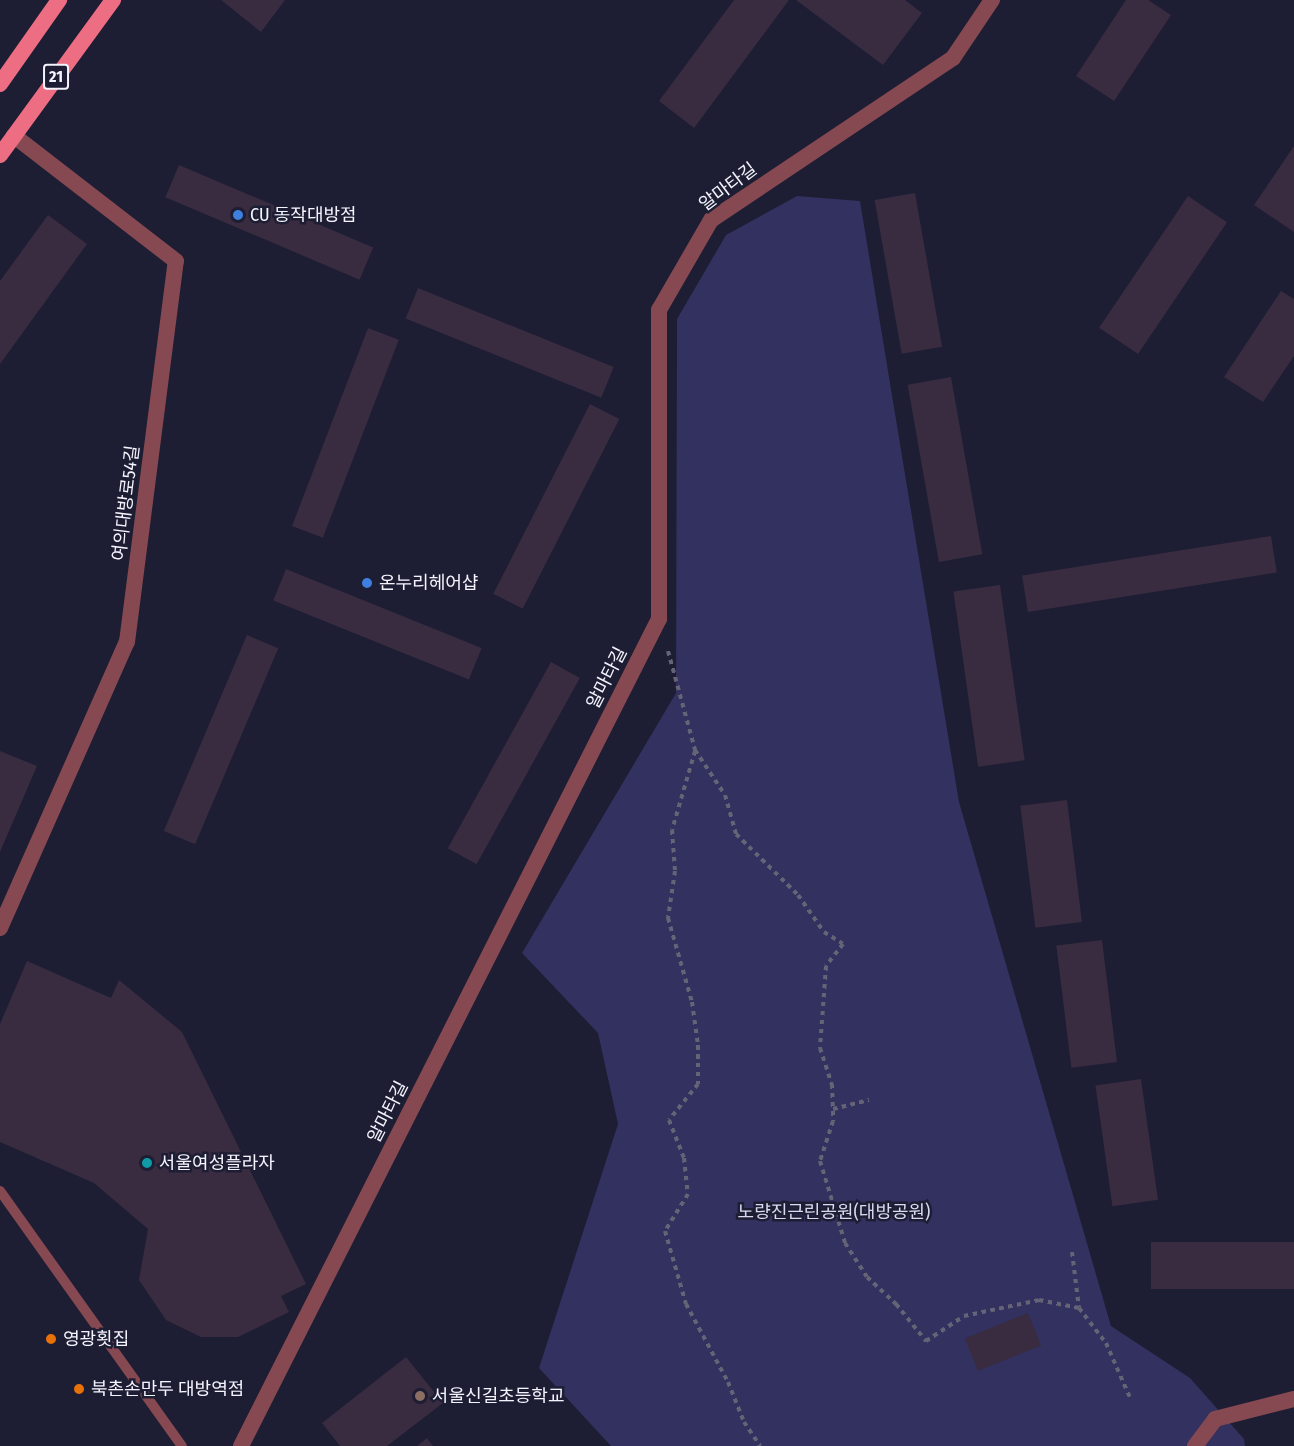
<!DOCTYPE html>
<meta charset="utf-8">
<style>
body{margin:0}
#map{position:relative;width:1294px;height:1446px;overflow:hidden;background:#1d1d33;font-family:"Fira Sans Condensed","Noto Sans KR",sans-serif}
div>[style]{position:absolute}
.green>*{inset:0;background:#32315f}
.building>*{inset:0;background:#392c41;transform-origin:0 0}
.path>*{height:4px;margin-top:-2px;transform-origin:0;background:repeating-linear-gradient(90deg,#646476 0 4.5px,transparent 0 9px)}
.service>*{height:10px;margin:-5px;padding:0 5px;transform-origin:5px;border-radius:5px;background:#864951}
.minor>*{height:16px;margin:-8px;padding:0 8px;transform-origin:8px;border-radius:8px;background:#864951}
.primary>*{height:16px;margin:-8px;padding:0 8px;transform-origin:8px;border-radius:8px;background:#ed6e82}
.dots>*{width:16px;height:16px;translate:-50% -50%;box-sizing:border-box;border:3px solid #1d1d33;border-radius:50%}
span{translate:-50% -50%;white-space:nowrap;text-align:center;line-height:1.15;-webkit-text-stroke:5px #1d1d33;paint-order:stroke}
.shield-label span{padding:2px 4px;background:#1d1d33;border:2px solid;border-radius:4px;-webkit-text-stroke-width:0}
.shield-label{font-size:16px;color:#f3f4fd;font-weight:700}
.street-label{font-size:18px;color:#f3f4fd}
.poi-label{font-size:18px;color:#f3f4fd}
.left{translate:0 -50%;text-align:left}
.park-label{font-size:18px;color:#d9daf1}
</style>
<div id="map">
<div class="green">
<i style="clip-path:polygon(797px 196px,860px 201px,959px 802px,1111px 1326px,1190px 1378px,1244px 1439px,1245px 1446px,611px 1446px,539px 1368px,618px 1124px,598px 1033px,522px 953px,676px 693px,677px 319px,726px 235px)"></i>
</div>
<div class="building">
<i style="clip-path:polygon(221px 0,285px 0,261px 32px)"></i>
<i style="clip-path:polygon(734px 0,789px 0,694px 128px,659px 101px)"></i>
<i style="clip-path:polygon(796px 0,905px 0,922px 13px,883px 65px)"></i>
<i style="clip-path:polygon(1126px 0,1148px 0,1171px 15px,1114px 101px,1076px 76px)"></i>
<i style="clip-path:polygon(1294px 146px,1294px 232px,1254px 205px)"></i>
<i style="left:179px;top:165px;width:211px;height:35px;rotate:23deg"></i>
<i style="left:915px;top:193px;width:156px;height:41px;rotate:80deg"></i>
<i style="left:1188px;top:196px;width:47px;height:159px;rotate:34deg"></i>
<i style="clip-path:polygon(48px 215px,87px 244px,0 364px,0 281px)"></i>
<i style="left:418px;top:288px;width:211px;height:33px;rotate:22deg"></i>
<i style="clip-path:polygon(1281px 291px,1294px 299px,1294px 356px,1263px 402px,1224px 377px)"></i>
<i style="left:368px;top:328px;width:33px;height:212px;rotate:21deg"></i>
<i style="left:951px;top:377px;width:180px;height:44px;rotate:80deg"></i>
<i style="left:590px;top:404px;width:33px;height:213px;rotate:27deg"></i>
<i style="left:1271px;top:536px;width:37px;height:252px;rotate:81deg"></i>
<i style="left:286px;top:569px;width:211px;height:34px;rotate:22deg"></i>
<i style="left:1000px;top:585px;width:177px;height:47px;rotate:82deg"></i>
<i style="left:247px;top:635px;width:34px;height:213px;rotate:23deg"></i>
<i style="left:551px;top:662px;width:33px;height:213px;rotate:29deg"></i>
<i style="clip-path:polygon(0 751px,37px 766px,0 852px)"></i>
<i style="left:1067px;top:800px;width:123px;height:47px;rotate:83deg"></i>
<i style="left:1102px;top:940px;width:123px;height:46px;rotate:83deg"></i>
<i style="clip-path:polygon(27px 961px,111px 998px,119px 980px,182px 1032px,306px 1284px,281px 1296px,289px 1312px,238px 1337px,201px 1337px,166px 1320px,139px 1280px,148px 1229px,94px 1183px,0 1142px,0 1024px)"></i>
<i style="left:1141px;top:1079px;width:122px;height:46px;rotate:82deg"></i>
<i style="left:1294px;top:1242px;width:47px;height:143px;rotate:90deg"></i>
<i style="left:1028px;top:1313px;width:35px;height:68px;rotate:68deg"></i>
<i style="clip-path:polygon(406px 1357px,443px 1403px,387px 1446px,340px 1446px,322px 1423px)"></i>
<i style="clip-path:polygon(427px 1438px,433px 1446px,417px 1446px)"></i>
</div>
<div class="path">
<i style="left:668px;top:651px;width:103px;rotate:74.7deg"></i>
<i style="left:695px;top:750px;width:54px;rotate:56.3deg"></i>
<i style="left:725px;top:795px;width:41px;rotate:74.2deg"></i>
<i style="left:736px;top:834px;width:87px;rotate:44.5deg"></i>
<i style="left:798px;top:895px;width:45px;rotate:54.9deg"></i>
<i style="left:824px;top:932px;width:22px;rotate:32deg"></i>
<i style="left:843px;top:944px;width:28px;rotate:128deg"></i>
<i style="left:826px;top:966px;width:82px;rotate:94.2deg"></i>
<i style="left:820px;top:1048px;width:38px;rotate:72deg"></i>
<i style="left:832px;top:1084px;width:37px;rotate:88deg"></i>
<i style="left:833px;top:1121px;width:42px;rotate:108deg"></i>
<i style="left:820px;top:1161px;width:86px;rotate:73deg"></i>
<i style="left:845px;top:1243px;width:40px;rotate:57.1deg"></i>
<i style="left:867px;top:1277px;width:40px;rotate:43deg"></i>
<i style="left:896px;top:1304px;width:48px;rotate:51deg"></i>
<i style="left:926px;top:1341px;width:45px;rotate:-33.3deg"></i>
<i style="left:964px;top:1316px;width:77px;rotate:-12deg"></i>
<i style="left:1039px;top:1300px;width:41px;rotate:11.3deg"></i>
<i style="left:695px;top:751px;width:82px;rotate:106.2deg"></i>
<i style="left:672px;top:830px;width:41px;rotate:85.8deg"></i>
<i style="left:675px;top:871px;width:48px;rotate:98.5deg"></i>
<i style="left:668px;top:918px;width:87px;rotate:74.1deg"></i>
<i style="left:692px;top:1002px;width:43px;rotate:82.1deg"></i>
<i style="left:698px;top:1045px;width:39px;rotate:90deg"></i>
<i style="left:698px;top:1084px;width:46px;rotate:128.9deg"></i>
<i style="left:669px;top:1120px;width:41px;rotate:68.5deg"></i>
<i style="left:684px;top:1158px;width:36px;rotate:84deg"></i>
<i style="left:688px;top:1194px;width:44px;rotate:121.9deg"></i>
<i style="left:665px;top:1231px;width:76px;rotate:74deg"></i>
<i style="left:686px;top:1304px;width:89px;rotate:61.7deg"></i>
<i style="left:728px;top:1382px;width:43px;rotate:68.2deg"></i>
<i style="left:744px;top:1422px;width:29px;rotate:56deg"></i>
<i style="left:833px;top:1109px;width:37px;rotate:-14deg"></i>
<i style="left:1072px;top:1252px;width:56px;rotate:82.9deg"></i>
<i style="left:1079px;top:1308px;width:44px;rotate:52.4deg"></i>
<i style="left:1106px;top:1343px;width:62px;rotate:66.3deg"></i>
</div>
<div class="service">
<i style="left:0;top:1191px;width:313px;rotate:54.5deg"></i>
</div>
<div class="minor">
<i style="left:0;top:928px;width:313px;rotate:-66.1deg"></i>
<i style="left:127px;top:642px;width:384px;rotate:-82.7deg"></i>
<i style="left:176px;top:261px;width:205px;rotate:-142.3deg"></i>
<i style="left:241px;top:1446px;width:927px;rotate:-63.19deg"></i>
<i style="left:659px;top:619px;width:309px;rotate:-90deg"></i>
<i style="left:659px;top:310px;width:104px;rotate:-60deg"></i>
<i style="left:711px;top:220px;width:291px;rotate:-33.8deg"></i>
<i style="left:953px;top:58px;width:70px;rotate:-56.1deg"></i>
<i style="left:1195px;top:1446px;width:34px;rotate:-53deg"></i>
<i style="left:1215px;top:1419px;width:81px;rotate:-14.2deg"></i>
</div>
<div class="primary">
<i style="left:0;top:84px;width:103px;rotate:-54.9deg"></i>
<i style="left:0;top:155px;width:192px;rotate:-53.9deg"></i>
</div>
<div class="dots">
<i style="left:238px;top:215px;background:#3f7fe0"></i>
<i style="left:367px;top:583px;background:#3f7fe0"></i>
<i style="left:147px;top:1163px;background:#0f9aa8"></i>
<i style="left:51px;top:1339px;background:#e8710a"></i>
<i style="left:79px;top:1389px;background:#e8710a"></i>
<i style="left:420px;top:1396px;background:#8d6e63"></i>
</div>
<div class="shield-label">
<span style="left:56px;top:77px">21</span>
</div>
<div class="street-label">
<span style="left:728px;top:187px;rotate:-37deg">알마타길</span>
<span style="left:126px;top:503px;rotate:-83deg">여의대방로54길</span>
<span style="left:607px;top:678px;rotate:-63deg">알마타길</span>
<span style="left:388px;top:1112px;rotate:-63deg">알마타길</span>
</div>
<div class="poi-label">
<span class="left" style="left:250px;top:215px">CU 동작대방점</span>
<span class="left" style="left:379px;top:583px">온누리헤어샵</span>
<span class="left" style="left:159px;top:1163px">서울여성플라자</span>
<span class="left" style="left:63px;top:1339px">영광횟집</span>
<span class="left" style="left:91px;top:1389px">북촌손만두 대방역점</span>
<span class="left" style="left:432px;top:1396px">서울신길초등학교</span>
</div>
<div class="park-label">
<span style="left:834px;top:1212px">노량진근린공원(대방공원)</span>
</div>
</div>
